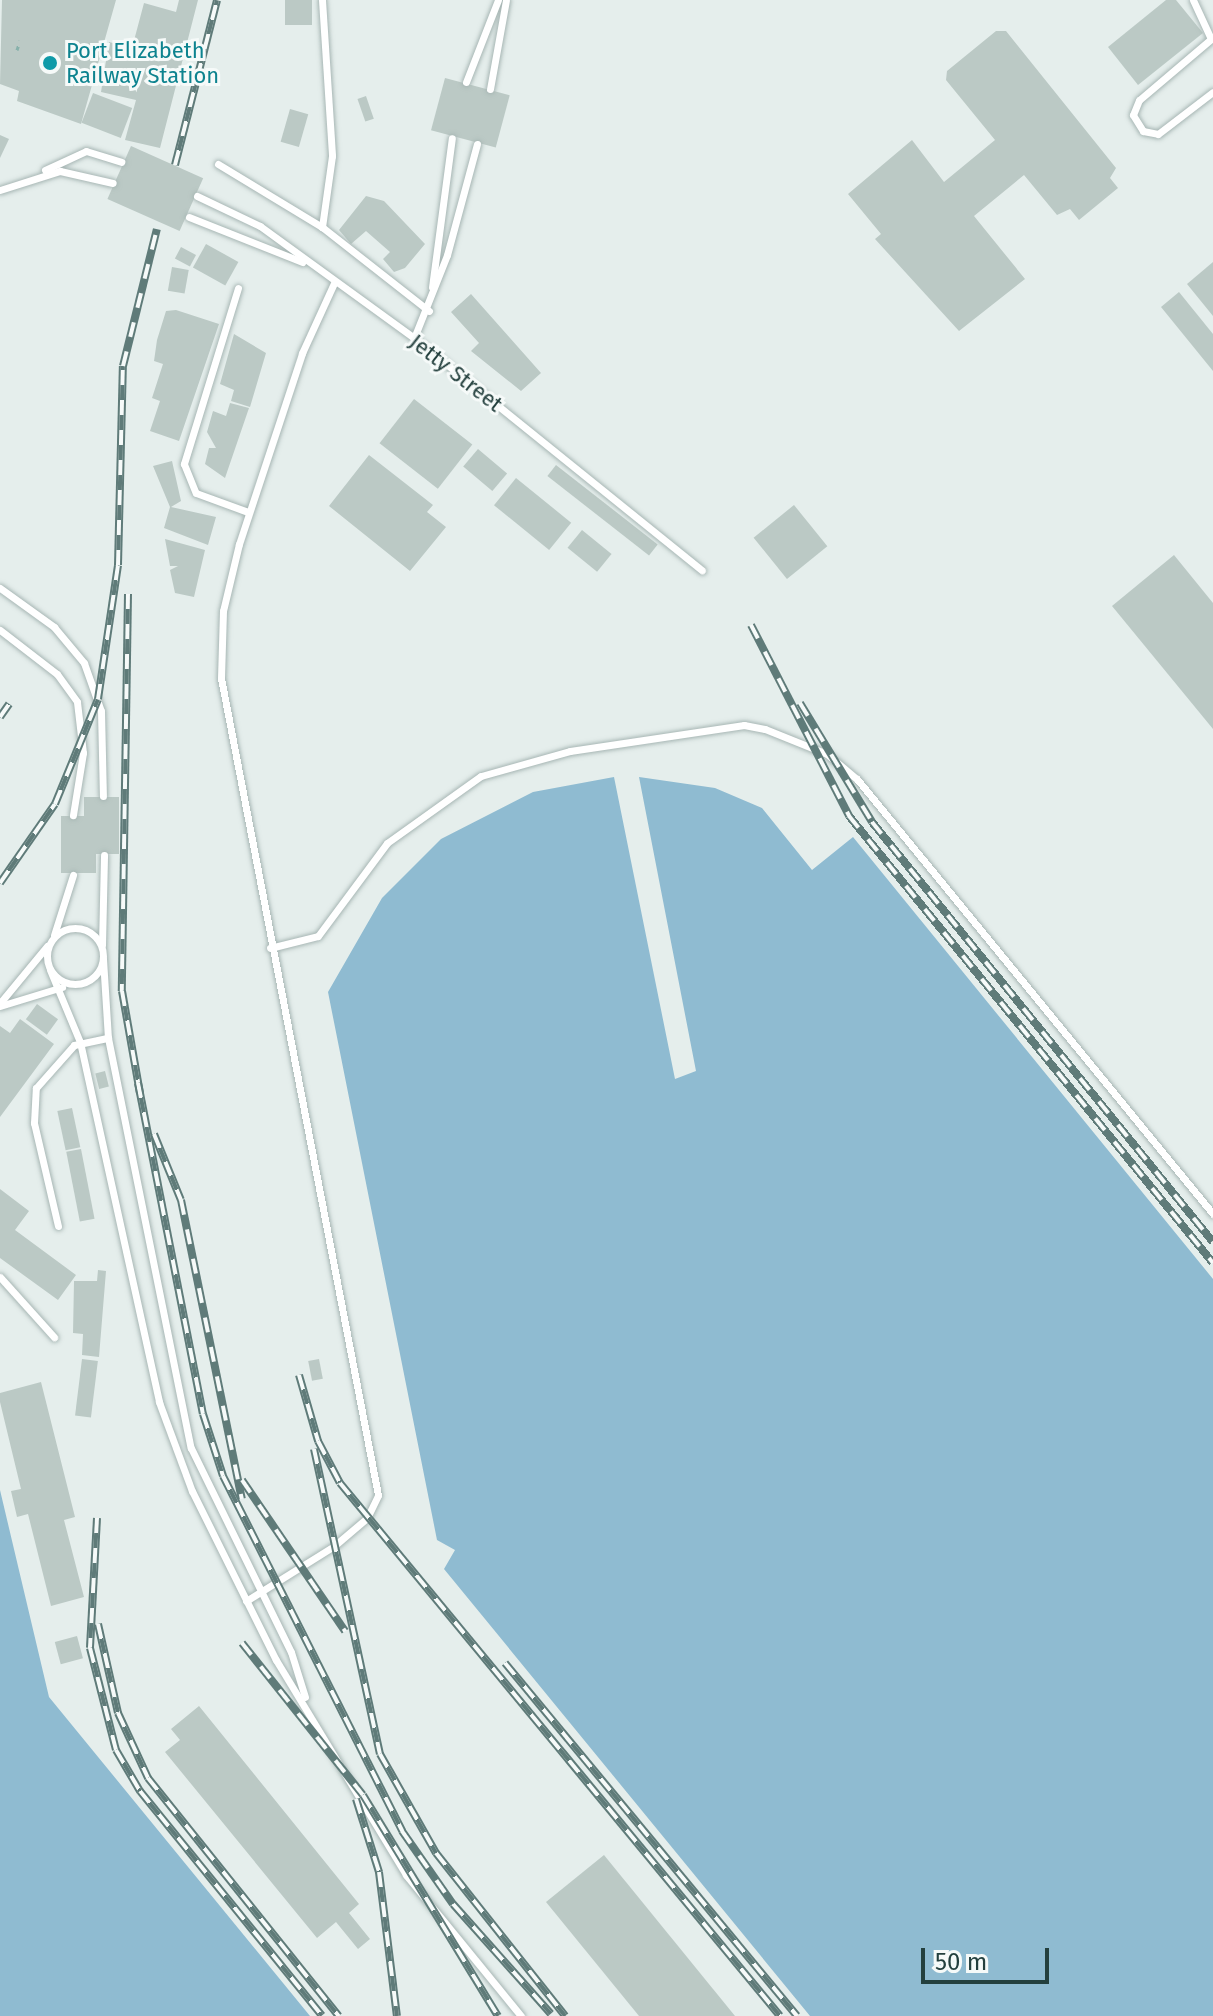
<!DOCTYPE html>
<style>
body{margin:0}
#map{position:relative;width:1213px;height:2016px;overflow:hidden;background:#e5eeec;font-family:"Fira Sans",sans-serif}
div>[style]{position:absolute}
.water>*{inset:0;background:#8fbbd1}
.building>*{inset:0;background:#bbc9c5;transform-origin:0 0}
.path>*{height:3px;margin-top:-1.5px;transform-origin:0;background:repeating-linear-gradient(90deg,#87b1ab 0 4px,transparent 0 10px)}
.roads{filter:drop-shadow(0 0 2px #a7b6b4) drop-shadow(0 0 2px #a7b6b4)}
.lane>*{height:7px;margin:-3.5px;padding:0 3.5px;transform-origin:3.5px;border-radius:3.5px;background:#fff}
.lane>.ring{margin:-3.5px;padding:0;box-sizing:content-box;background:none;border:7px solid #fff;border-radius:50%}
.rail>*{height:8px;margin-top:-4px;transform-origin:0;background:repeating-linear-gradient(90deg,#f6faf9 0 15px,#5f7b79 0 30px);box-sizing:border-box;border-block:2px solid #5f7b79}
.dots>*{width:22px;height:22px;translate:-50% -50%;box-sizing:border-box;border:4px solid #f6faf9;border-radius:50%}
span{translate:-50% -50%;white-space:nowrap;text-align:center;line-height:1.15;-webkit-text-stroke:6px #f6faf9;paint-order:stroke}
.culture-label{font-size:22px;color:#0d838f}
.left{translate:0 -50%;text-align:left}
.street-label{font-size:22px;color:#24403e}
.scale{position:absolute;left:921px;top:1948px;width:128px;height:36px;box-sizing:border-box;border:4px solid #24403e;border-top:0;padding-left:10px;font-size:24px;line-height:28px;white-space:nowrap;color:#24403e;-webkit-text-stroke:6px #f6faf9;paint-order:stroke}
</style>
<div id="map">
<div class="water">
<i style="clip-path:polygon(614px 777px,675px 1079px,696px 1071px,639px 777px,715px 788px,762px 808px,812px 870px,853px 837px,1213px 1279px,1213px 2016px,810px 2016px,444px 1569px,455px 1550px,437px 1540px,328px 992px,382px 898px,441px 839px,533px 792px)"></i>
<i style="clip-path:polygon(0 1490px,49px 1697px,310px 2016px,0 2016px)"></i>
</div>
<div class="building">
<i style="clip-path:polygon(2px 0,116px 0,81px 124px,17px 101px,19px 91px,0 84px)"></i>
<i style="clip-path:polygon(179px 0,198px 0,160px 148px,125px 140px,136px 100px,101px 92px,109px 42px,132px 48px,144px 3px,176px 12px)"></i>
<i style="left:285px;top:0;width:27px;height:25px"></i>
<i style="clip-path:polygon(1166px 0,1176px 0,1203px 33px,1138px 85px,1108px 47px)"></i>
<i style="clip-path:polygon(996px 31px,1006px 31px,1116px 168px,1110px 178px,1118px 188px,1079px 220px,1070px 209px,1057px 215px,1024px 175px,974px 216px,1025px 279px,959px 331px,875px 239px,881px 234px,848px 194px,912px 140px,944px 182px,995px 140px,946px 80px,947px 71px)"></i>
<i style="left:445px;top:78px;width:67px;height:54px;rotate:15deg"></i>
<i style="left:93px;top:93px;width:42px;height:32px;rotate:21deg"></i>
<i style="left:366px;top:96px;width:24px;height:9px;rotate:71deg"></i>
<i style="left:290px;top:109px;width:19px;height:34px;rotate:16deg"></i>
<i style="clip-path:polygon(0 135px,9px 139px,0 158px)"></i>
<i style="left:131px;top:146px;width:79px;height:58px;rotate:24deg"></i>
<i style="clip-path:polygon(366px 196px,384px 201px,425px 244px,405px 268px,394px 272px,383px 259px,390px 252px,366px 231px,351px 244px,339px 230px)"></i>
<i style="left:206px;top:244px;width:37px;height:27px;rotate:29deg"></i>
<i style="left:181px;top:247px;width:17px;height:13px;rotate:28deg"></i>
<i style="clip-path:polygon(1213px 262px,1213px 316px,1187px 284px)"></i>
<i style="left:172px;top:267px;width:17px;height:24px;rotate:10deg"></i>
<i style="clip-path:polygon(1179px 292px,1213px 334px,1213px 371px,1161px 307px)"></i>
<i style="clip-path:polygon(471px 294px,541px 373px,521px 391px,471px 351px,479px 343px,451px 312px)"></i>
<i style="clip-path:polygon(176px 310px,219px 324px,179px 441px,150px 431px,160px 401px,152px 398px,163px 364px,154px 361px,157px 340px,166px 311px)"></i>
<i style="clip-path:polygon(234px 334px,266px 353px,250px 407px,231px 401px,234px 390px,220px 384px)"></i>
<i style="left:414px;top:399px;width:74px;height:56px;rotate:38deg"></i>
<i style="clip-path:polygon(230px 403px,249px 408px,225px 478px,205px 464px,209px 448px,216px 448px,207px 432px,213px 411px,226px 416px)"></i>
<i style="left:478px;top:449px;width:38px;height:23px;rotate:40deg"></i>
<i style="clip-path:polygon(369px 455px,433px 505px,427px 512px,446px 527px,410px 571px,329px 506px)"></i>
<i style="clip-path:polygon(172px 461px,181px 501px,171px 507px,216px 517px,208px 545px,164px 528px,170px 507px,153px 466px)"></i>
<i style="left:556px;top:465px;width:129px;height:14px;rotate:38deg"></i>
<i style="left:516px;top:478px;width:71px;height:35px;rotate:39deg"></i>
<i style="left:794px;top:505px;width:53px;height:52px;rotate:51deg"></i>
<i style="left:582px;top:530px;width:38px;height:23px;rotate:39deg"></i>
<i style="clip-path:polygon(165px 539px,205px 550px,194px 597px,175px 593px,170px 570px,178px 566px,170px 566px)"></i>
<i style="clip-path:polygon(1174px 555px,1213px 603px,1213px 729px,1112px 606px)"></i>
<i style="clip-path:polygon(84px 797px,119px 797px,119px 854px,96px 854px,96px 873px,61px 873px,61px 816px,84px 816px)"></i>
<i style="left:37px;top:1004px;width:26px;height:19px;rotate:36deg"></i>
<i style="clip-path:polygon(20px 1019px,54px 1044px,0 1117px,0 1026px,10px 1033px)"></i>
<i style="left:105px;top:1071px;width:16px;height:10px;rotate:76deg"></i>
<i style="left:72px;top:1108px;width:40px;height:15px;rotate:78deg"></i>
<i style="left:81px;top:1149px;width:71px;height:15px;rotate:79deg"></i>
<i style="clip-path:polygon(0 1189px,29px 1211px,15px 1230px,76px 1275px,58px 1300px,0 1258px)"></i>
<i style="clip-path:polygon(98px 1270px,106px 1271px,99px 1357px,82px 1355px,83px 1334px,73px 1333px,74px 1281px,97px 1281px)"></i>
<i style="left:82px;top:1359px;width:16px;height:57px;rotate:7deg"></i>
<i style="left:319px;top:1359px;width:20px;height:11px;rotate:79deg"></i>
<i style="clip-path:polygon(41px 1382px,75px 1517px,64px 1520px,84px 1597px,51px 1606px,28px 1514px,17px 1517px,11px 1491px,21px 1489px,0 1402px,0 1393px)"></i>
<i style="left:77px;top:1636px;width:23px;height:23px;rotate:75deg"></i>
<i style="clip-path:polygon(199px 1706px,359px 1904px,349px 1913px,370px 1939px,358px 1949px,336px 1922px,317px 1938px,165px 1752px,180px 1740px,171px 1729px)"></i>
<i style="clip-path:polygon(604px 1855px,735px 2016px,639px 2016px,546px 1902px)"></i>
</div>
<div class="path">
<i style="left:17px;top:50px;width:10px;rotate:-73deg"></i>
<i style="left:50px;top:58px;width:9px;rotate:-77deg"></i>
</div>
<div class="roads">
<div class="lane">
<i style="left:322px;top:0;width:156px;rotate:86.3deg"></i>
<i style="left:332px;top:156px;width:72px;rotate:98deg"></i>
<i style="left:1193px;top:0;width:43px;rotate:65.2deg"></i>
<i style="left:1211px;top:39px;width:94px;rotate:139.7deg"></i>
<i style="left:1139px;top:100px;width:16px;rotate:112deg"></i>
<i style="left:1133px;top:115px;width:19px;rotate:58deg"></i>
<i style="left:1143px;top:131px;width:15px;rotate:11deg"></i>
<i style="left:1158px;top:134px;width:69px;rotate:-37.4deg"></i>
<i style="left:466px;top:82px;width:88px;rotate:-68.7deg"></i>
<i style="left:490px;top:89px;width:90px;rotate:-79.8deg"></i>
<i style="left:218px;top:164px;width:122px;rotate:31.2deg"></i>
<i style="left:322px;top:227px;width:136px;rotate:38.1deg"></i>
<i style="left:45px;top:170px;width:45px;rotate:-24.9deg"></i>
<i style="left:86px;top:151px;width:37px;rotate:17deg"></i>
<i style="left:0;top:190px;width:63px;rotate:-17.6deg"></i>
<i style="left:60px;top:171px;width:54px;rotate:12.8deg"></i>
<i style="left:197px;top:196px;width:70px;rotate:25.5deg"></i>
<i style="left:260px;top:226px;width:190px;rotate:36deg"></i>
<i style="left:414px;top:338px;width:370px;rotate:38.9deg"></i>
<i style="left:189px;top:217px;width:122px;rotate:21.7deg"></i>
<i style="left:432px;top:287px;width:150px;rotate:-82.4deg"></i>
<i style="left:238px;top:288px;width:184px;rotate:107.1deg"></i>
<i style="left:184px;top:464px;width:31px;rotate:68deg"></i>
<i style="left:196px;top:493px;width:55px;rotate:20.1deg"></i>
<i style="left:414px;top:338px;width:89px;rotate:-68.3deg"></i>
<i style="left:447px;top:255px;width:115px;rotate:-74.9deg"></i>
<i style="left:0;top:588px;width:67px;rotate:35.8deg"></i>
<i style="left:54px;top:627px;width:47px;rotate:50.2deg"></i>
<i style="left:84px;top:663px;width:51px;rotate:70.5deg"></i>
<i style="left:101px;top:711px;width:85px;rotate:88.7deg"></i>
<i style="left:0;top:630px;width:72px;rotate:37.7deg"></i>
<i style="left:57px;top:674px;width:34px;rotate:54deg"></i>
<i style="left:77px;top:702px;width:51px;rotate:83.3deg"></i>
<i style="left:83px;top:753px;width:63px;rotate:99.2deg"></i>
<i class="ring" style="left:47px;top:928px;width:49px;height:49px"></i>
<i style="left:54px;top:935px;width:63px;rotate:-72.4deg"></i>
<i style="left:102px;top:945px;width:90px;rotate:-88.7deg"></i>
<i style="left:270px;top:948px;width:49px;rotate:-14deg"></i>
<i style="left:318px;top:936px;width:116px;rotate:-53.4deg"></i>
<i style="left:387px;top:843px;width:115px;rotate:-35.5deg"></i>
<i style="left:481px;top:776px;width:92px;rotate:-15.7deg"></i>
<i style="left:570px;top:751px;width:176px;rotate:-8.5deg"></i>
<i style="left:744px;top:725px;width:21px;rotate:11deg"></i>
<i style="left:765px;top:729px;width:67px;rotate:22deg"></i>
<i style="left:827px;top:754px;width:39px;rotate:40deg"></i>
<i style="left:857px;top:779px;width:562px;rotate:50.7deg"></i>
<i style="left:103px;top:959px;width:79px;rotate:86.4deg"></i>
<i style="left:108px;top:1038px;width:418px;rotate:78.6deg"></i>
<i style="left:191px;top:1448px;width:227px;rotate:63.9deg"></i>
<i style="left:291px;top:1652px;width:47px;rotate:72.7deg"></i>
<i style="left:50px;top:970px;width:78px;rotate:67.4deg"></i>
<i style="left:80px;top:1042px;width:369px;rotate:77.6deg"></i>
<i style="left:159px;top:1402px;width:95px;rotate:69.7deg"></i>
<i style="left:192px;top:1491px;width:189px;rotate:63.6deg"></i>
<i style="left:276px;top:1660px;width:251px;rotate:58.8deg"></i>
<i style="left:406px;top:1875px;width:182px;rotate:50.8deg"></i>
<i style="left:0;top:1003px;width:74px;rotate:-50.5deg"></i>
<i style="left:0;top:1006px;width:65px;rotate:-17deg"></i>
<i style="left:58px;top:1226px;width:106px;rotate:-103.1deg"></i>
<i style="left:34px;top:1123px;width:35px;rotate:-87deg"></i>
<i style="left:36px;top:1088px;width:57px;rotate:-48.5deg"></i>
<i style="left:74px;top:1045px;width:35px;rotate:-12deg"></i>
<i style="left:0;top:1277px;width:81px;rotate:48deg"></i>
<i style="left:246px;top:1601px;width:104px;rotate:-32deg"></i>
<i style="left:334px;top:1546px;width:43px;rotate:-40.3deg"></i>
<i style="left:367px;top:1518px;width:25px;rotate:-64deg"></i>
<i style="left:378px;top:1495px;width:832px;rotate:-100.88deg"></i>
<i style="left:221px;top:678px;width:67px;rotate:-88.3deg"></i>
<i style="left:223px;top:611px;width:69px;rotate:-76.6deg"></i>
<i style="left:239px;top:544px;width:201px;rotate:-71.7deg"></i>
<i style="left:302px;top:353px;width:77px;rotate:-65.4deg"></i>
</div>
</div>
<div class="rail">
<i style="left:175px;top:165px;width:170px;rotate:-75.7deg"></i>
<i style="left:128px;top:594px;width:397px;rotate:90.9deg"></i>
<i style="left:122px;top:991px;width:104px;rotate:80deg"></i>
<i style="left:751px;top:625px;width:215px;rotate:62.8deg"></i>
<i style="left:849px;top:816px;width:576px;rotate:50.84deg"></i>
<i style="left:800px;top:703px;width:139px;rotate:58.8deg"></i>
<i style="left:872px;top:822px;width:541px;rotate:50.93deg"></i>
<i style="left:0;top:717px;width:16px;rotate:-55deg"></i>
<i style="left:0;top:883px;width:96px;rotate:-55.2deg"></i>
<i style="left:55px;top:804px;width:113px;rotate:-67.7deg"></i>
<i style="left:98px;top:699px;width:135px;rotate:-81.5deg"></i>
<i style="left:118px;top:565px;width:199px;rotate:-88.6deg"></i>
<i style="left:123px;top:366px;width:141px;rotate:-76.1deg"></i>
<i style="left:138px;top:1083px;width:337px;rotate:78.9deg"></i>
<i style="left:203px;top:1414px;width:65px;rotate:72.1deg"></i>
<i style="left:223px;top:1476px;width:398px;rotate:63.2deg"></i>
<i style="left:402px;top:1831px;width:89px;rotate:55.1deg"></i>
<i style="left:453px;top:1904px;width:147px;rotate:48.3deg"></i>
<i style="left:154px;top:1134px;width:71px;rotate:67.8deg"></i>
<i style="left:181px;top:1200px;width:305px;rotate:78.5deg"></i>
<i style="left:299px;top:1375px;width:69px;rotate:73.9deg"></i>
<i style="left:318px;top:1441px;width:47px;rotate:62.4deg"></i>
<i style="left:340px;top:1483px;width:691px;rotate:50.46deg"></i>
<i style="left:314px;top:1449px;width:312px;rotate:77.8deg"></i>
<i style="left:380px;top:1754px;width:114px;rotate:60.5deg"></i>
<i style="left:436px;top:1853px;width:208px;rotate:51.6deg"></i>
<i style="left:242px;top:1480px;width:183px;rotate:55.7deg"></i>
<i style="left:97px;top:1518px;width:130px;rotate:93.1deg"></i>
<i style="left:90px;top:1648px;width:105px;rotate:75.7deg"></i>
<i style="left:116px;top:1750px;width:48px;rotate:59.7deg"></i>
<i style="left:140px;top:1791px;width:289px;rotate:51deg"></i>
<i style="left:98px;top:1624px;width:91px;rotate:77.3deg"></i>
<i style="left:118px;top:1713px;width:72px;rotate:65.2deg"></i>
<i style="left:148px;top:1778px;width:305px;rotate:51.3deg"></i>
<i style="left:242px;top:1643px;width:194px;rotate:51.5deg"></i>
<i style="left:363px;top:1795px;width:259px;rotate:58.6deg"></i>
<i style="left:505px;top:1663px;width:458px;rotate:50.4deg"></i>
<i style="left:356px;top:1799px;width:77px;rotate:72.5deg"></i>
<i style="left:379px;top:1872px;width:145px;rotate:82.9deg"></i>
</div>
<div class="dots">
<i style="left:50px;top:63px;background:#0f9aa8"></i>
</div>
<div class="culture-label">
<span class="left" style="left:66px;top:63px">Port Elizabeth<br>Railway Station</span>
</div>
<div class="street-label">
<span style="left:456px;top:373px;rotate:38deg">Jetty Street</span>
</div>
<div class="scale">50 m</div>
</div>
